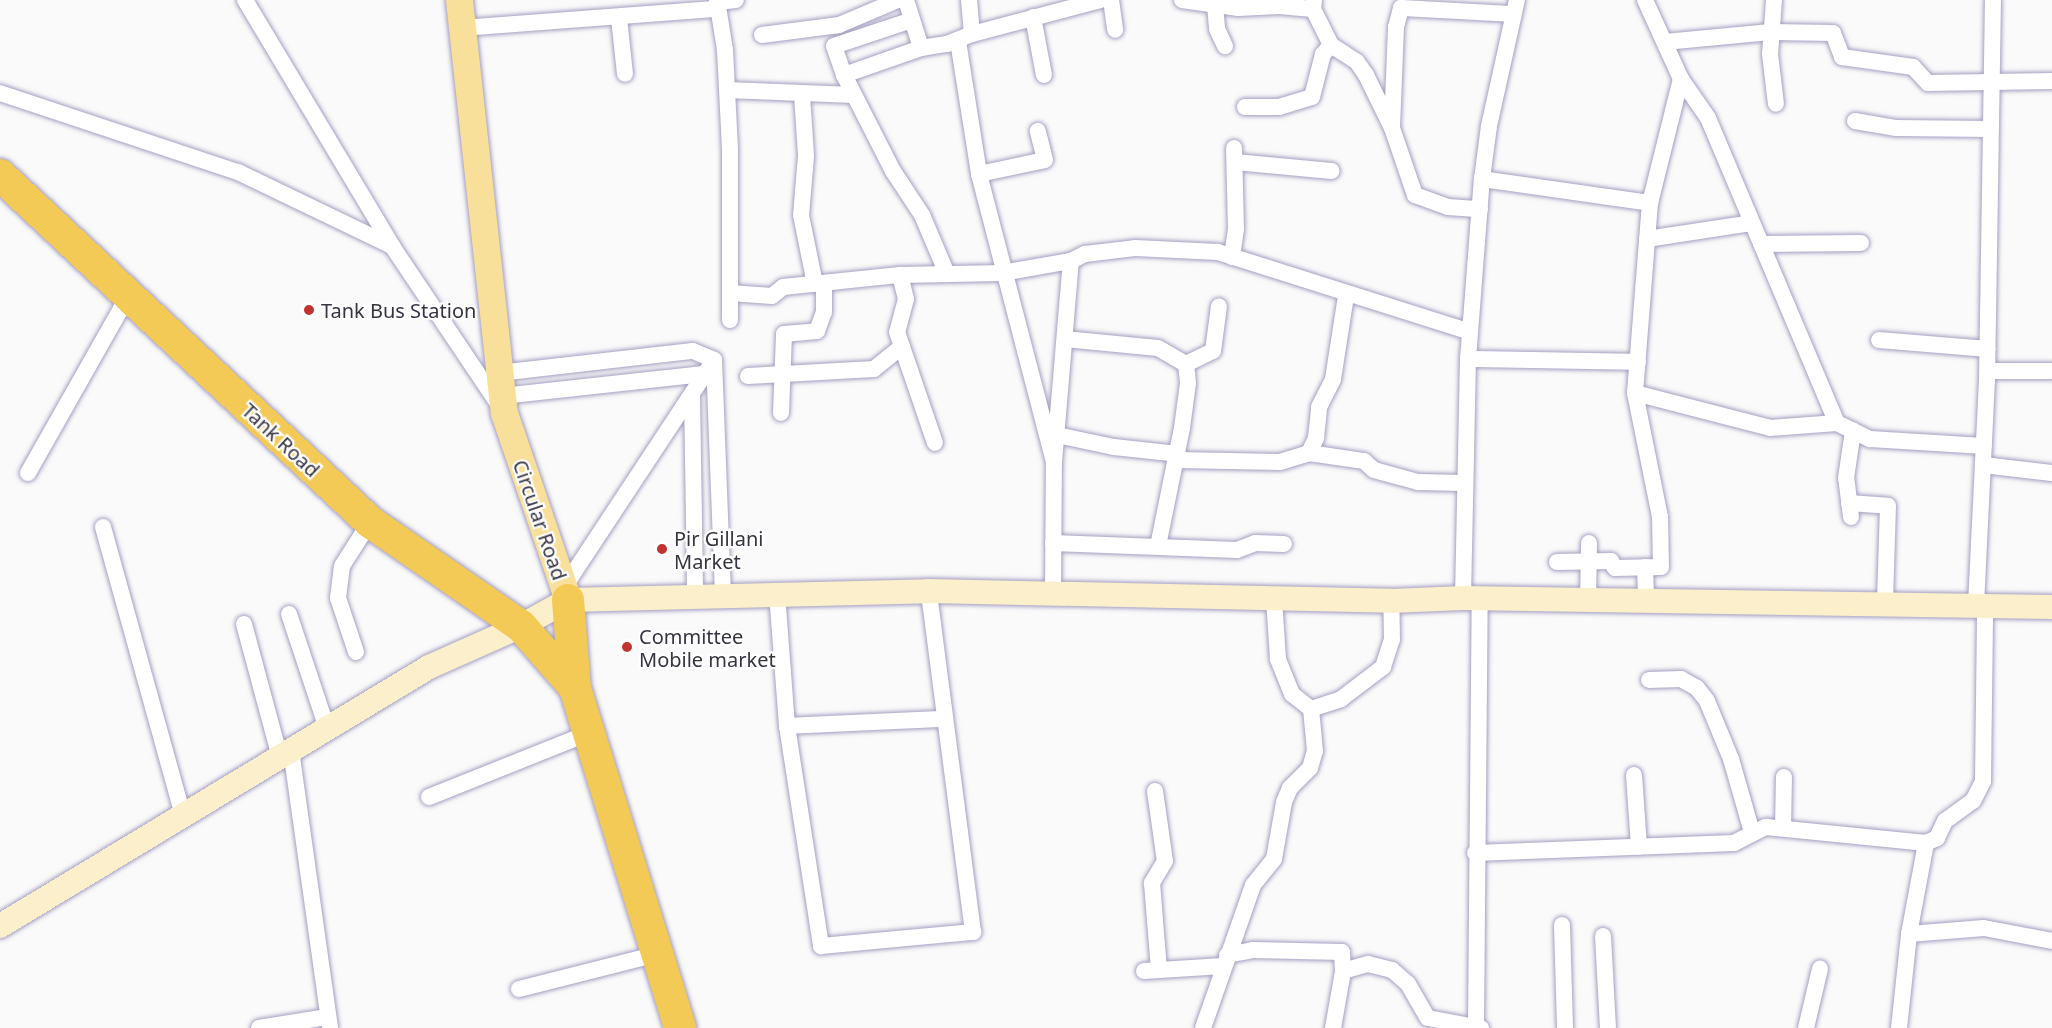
<!DOCTYPE html>
<style>
body{margin:0}
#map{position:relative;width:2052px;height:1028px;overflow:hidden;background:#fafafa;font-family:"Noto Sans",sans-serif}
div>[style]{position:absolute}
.roads{filter:drop-shadow(0 0 2px #a49fc2) drop-shadow(0 0 2px #a49fc2)}
.street>*{height:16px;margin:-8px;padding:0 8px;transform-origin:8px;border-radius:8px;background:#fff}
.secondary>*{height:24px;margin:-12px;padding:0 12px;transform-origin:12px;border-radius:12px;background:#fbefcc}
.primary>*{height:27px;margin:-13.5px;padding:0 13.5px;transform-origin:13.5px;border-radius:13.5px;background:#f8df9a}
.highway>*{height:32px;margin:-16px;padding:0 16px;transform-origin:16px;border-radius:16px;background:#f3ca56}
.dots>*{width:16px;height:16px;translate:-50% -50%;box-sizing:border-box;border:3px solid #fff;border-radius:50%}
span{translate:-50% -50%;white-space:nowrap;text-align:center;line-height:1.15;-webkit-text-stroke:4.5px #fff;paint-order:stroke}
.poi-label{font-size:20px;color:#363442}
.left{translate:0 -50%;text-align:left}
.street-label{font-size:20px;color:#363442}
</style>
<div id="map">
<div class="roads">
<div class="street">
<i style="left:245px;top:0;width:287px;rotate:59.1deg"></i>
<i style="left:392px;top:246px;width:194px;rotate:56.1deg"></i>
<i style="left:717px;top:0;width:51px;rotate:80.9deg"></i>
<i style="left:725px;top:50px;width:100px;rotate:87.1deg"></i>
<i style="left:730px;top:150px;width:170px;rotate:90deg"></i>
<i style="left:906px;top:0;width:50px;rotate:72.6deg"></i>
<i style="left:969px;top:0;width:34px;rotate:85deg"></i>
<i style="left:1111px;top:0;width:30px;rotate:82deg"></i>
<i style="left:1182px;top:0;width:57px;rotate:8.1deg"></i>
<i style="left:1238px;top:8px;width:41px;rotate:-2.8deg"></i>
<i style="left:1279px;top:6px;width:34px;rotate:5deg"></i>
<i style="left:1314px;top:0;width:9px;rotate:96deg"></i>
<i style="left:1313px;top:9px;width:40px;rotate:63.4deg"></i>
<i style="left:1331px;top:45px;width:31px;rotate:33deg"></i>
<i style="left:1357px;top:62px;width:16px;rotate:55deg"></i>
<i style="left:1366px;top:75px;width:59px;rotate:63.9deg"></i>
<i style="left:1392px;top:128px;width:71px;rotate:71.1deg"></i>
<i style="left:1415px;top:195px;width:35px;rotate:20deg"></i>
<i style="left:1448px;top:207px;width:32px;rotate:4deg"></i>
<i style="left:1645px;top:0;width:87px;rotate:65.5deg"></i>
<i style="left:1681px;top:79px;width:47px;rotate:55.3deg"></i>
<i style="left:1708px;top:118px;width:331px;rotate:67.1deg"></i>
<i style="left:1774px;top:0;width:54px;rotate:94.2deg"></i>
<i style="left:1770px;top:54px;width:50px;rotate:83.2deg"></i>
<i style="left:717px;top:2px;width:19px;rotate:-6deg"></i>
<i style="left:1215px;top:5px;width:24px;rotate:85deg"></i>
<i style="left:1217px;top:29px;width:19px;rotate:65deg"></i>
<i style="left:1033px;top:17px;width:59px;rotate:79.3deg"></i>
<i style="left:619px;top:18px;width:56px;rotate:83.9deg"></i>
<i style="left:912px;top:20px;width:82px;rotate:161.6deg"></i>
<i style="left:834px;top:46px;width:31px;rotate:71deg"></i>
<i style="left:844px;top:75px;width:108px;rotate:63deg"></i>
<i style="left:893px;top:171px;width:53px;rotate:56.6deg"></i>
<i style="left:922px;top:215px;width:64px;rotate:67deg"></i>
<i style="left:462px;top:28px;width:256px;rotate:-4.3deg"></i>
<i style="left:762px;top:35px;width:78px;rotate:-7.4deg"></i>
<i style="left:839px;top:25px;width:64px;rotate:-23deg"></i>
<i style="left:958px;top:41px;width:135px;rotate:81deg"></i>
<i style="left:979px;top:174px;width:298px;rotate:75.4deg"></i>
<i style="left:1665px;top:42px;width:106px;rotate:-5.4deg"></i>
<i style="left:1771px;top:32px;width:62px;rotate:0.9deg"></i>
<i style="left:1833px;top:33px;width:26px;rotate:69deg"></i>
<i style="left:1842px;top:57px;width:72px;rotate:8deg"></i>
<i style="left:1913px;top:67px;width:22px;rotate:47deg"></i>
<i style="left:1928px;top:83px;width:124px;rotate:-0.9deg"></i>
<i style="left:844px;top:75px;width:82px;rotate:-19.3deg"></i>
<i style="left:921px;top:48px;width:26px;rotate:-9deg"></i>
<i style="left:947px;top:44px;width:27px;rotate:-22deg"></i>
<i style="left:972px;top:34px;width:133px;rotate:-14.8deg"></i>
<i style="left:727px;top:90px;width:127px;rotate:2.3deg"></i>
<i style="left:0;top:93px;width:251px;rotate:18.4deg"></i>
<i style="left:238px;top:172px;width:171px;rotate:25.7deg"></i>
<i style="left:802px;top:95px;width:61px;rotate:86.2deg"></i>
<i style="left:806px;top:156px;width:59px;rotate:94.8deg"></i>
<i style="left:801px;top:215px;width:70px;rotate:78.5deg"></i>
<i style="left:1245px;top:107px;width:34px"></i>
<i style="left:1279px;top:107px;width:34px;rotate:-17deg"></i>
<i style="left:1312px;top:97px;width:44px;rotate:-75.7deg"></i>
<i style="left:1323px;top:54px;width:12px;rotate:-48deg"></i>
<i style="left:1855px;top:121px;width:42px;rotate:9.7deg"></i>
<i style="left:1896px;top:128px;width:95px;rotate:0.6deg"></i>
<i style="left:1392px;top:127px;width:100px;rotate:-87.7deg"></i>
<i style="left:1396px;top:27px;width:20px;rotate:-75deg"></i>
<i style="left:1401px;top:8px;width:110px;rotate:3.1deg"></i>
<i style="left:1235px;top:162px;width:97px;rotate:5.3deg"></i>
<i style="left:979px;top:174px;width:67px;rotate:-12deg"></i>
<i style="left:1045px;top:160px;width:30px;rotate:-104deg"></i>
<i style="left:1482px;top:179px;width:170px;rotate:8.1deg"></i>
<i style="left:1647px;top:239px;width:105px;rotate:-8.7deg"></i>
<i style="left:1761px;top:244px;width:100px;rotate:-0.6deg"></i>
<i style="left:1232px;top:257px;width:28px;rotate:-82deg"></i>
<i style="left:1236px;top:229px;width:81px;rotate:-91.4deg"></i>
<i style="left:900px;top:275px;width:25px;rotate:76deg"></i>
<i style="left:906px;top:299px;width:34px;rotate:105deg"></i>
<i style="left:897px;top:332px;width:117px;rotate:71.1deg"></i>
<i style="left:730px;top:293px;width:42px;rotate:4.1deg"></i>
<i style="left:772px;top:296px;width:14px;rotate:-39deg"></i>
<i style="left:783px;top:287px;width:118px;rotate:-5.9deg"></i>
<i style="left:900px;top:275px;width:102px;rotate:-1.1deg"></i>
<i style="left:1002px;top:273px;width:70px;rotate:-9.9deg"></i>
<i style="left:1071px;top:261px;width:16px;rotate:-27deg"></i>
<i style="left:1085px;top:254px;width:50px;rotate:-6.8deg"></i>
<i style="left:1135px;top:248px;width:83px;rotate:2.8deg"></i>
<i style="left:1218px;top:252px;width:264px;rotate:17.6deg"></i>
<i style="left:1065px;top:339px;width:93px;rotate:5.5deg"></i>
<i style="left:1158px;top:348px;width:32px;rotate:30deg"></i>
<i style="left:1879px;top:340px;width:109px;rotate:4.7deg"></i>
<i style="left:1468px;top:359px;width:170px;rotate:1deg"></i>
<i style="left:714px;top:360px;width:235px;rotate:87.8deg"></i>
<i style="left:1186px;top:364px;width:30px;rotate:-26deg"></i>
<i style="left:1213px;top:351px;width:45px;rotate:-82.4deg"></i>
<i style="left:1988px;top:371px;width:64px"></i>
<i style="left:499px;top:373px;width:195px;rotate:-6.5deg"></i>
<i style="left:693px;top:351px;width:23px;rotate:23deg"></i>
<i style="left:748px;top:376px;width:126px;rotate:-3.2deg"></i>
<i style="left:874px;top:369px;width:36px;rotate:-39deg"></i>
<i style="left:1635px;top:393px;width:139px;rotate:14.5deg"></i>
<i style="left:1770px;top:428px;width:67px;rotate:-4.3deg"></i>
<i style="left:1837px;top:423px;width:37px;rotate:26deg"></i>
<i style="left:1870px;top:439px;width:114px;rotate:3.5deg"></i>
<i style="left:692px;top:394px;width:202px;rotate:89.1deg"></i>
<i style="left:502px;top:396px;width:203px;rotate:-6.2deg"></i>
<i style="left:781px;top:413px;width:79px;rotate:-87.8deg"></i>
<i style="left:784px;top:334px;width:33px;rotate:-5deg"></i>
<i style="left:817px;top:331px;width:20px;rotate:-70deg"></i>
<i style="left:824px;top:312px;width:29px;rotate:-90deg"></i>
<i style="left:1057px;top:435px;width:58px;rotate:11.9deg"></i>
<i style="left:1114px;top:447px;width:64px;rotate:6.2deg"></i>
<i style="left:1309px;top:453px;width:17px;rotate:-65deg"></i>
<i style="left:1316px;top:438px;width:31px;rotate:-84deg"></i>
<i style="left:1319px;top:407px;width:31px;rotate:-63deg"></i>
<i style="left:1333px;top:379px;width:84px;rotate:-81.1deg"></i>
<i style="left:1177px;top:460px;width:103px;rotate:1.1deg"></i>
<i style="left:1280px;top:462px;width:30px;rotate:-17deg"></i>
<i style="left:1309px;top:453px;width:56px;rotate:8.3deg"></i>
<i style="left:1364px;top:461px;width:13px;rotate:42deg"></i>
<i style="left:1374px;top:470px;width:46px;rotate:15.3deg"></i>
<i style="left:1418px;top:482px;width:46px;rotate:1.2deg"></i>
<i style="left:1983px;top:465px;width:69px;rotate:6.6deg"></i>
<i style="left:28px;top:473px;width:203px;rotate:-60.5deg"></i>
<i style="left:1849px;top:503px;width:39px;rotate:4deg"></i>
<i style="left:1888px;top:506px;width:98px;rotate:91.8deg"></i>
<i style="left:1851px;top:517px;width:39px;rotate:-97deg"></i>
<i style="left:1846px;top:478px;width:48px;rotate:-81.5deg"></i>
<i style="left:103px;top:527px;width:299px;rotate:74.5deg"></i>
<i style="left:1053px;top:543px;width:184px;rotate:2.2deg"></i>
<i style="left:1237px;top:550px;width:19px;rotate:-21deg"></i>
<i style="left:1255px;top:543px;width:29px;rotate:2deg"></i>
<i style="left:1158px;top:546px;width:120px;rotate:-78.5deg"></i>
<i style="left:1182px;top:428px;width:45px;rotate:-82.4deg"></i>
<i style="left:1188px;top:383px;width:19px;rotate:-96deg"></i>
<i style="left:1557px;top:562px;width:54px;rotate:-1.1deg"></i>
<i style="left:1611px;top:561px;width:8px;rotate:60deg"></i>
<i style="left:1615px;top:568px;width:46px;rotate:-1.2deg"></i>
<i style="left:1661px;top:567px;width:50px;rotate:-91.1deg"></i>
<i style="left:1660px;top:517px;width:126px;rotate:-101.4deg"></i>
<i style="left:1635px;top:393px;width:191px;rotate:-85.5deg"></i>
<i style="left:1650px;top:203px;width:128px;rotate:-76deg"></i>
<i style="left:1645px;top:567px;width:36px;rotate:88deg"></i>
<i style="left:563px;top:589px;width:274px;rotate:-56.6deg"></i>
<i style="left:777px;top:593px;width:133px;rotate:85.7deg"></i>
<i style="left:787px;top:726px;width:223px;rotate:81.2deg"></i>
<i style="left:821px;top:946px;width:153px;rotate:-5.3deg"></i>
<i style="left:973px;top:932px;width:344px;rotate:-97.4deg"></i>
<i style="left:1053px;top:593px;width:131px;rotate:-89.6deg"></i>
<i style="left:1054px;top:462px;width:202px;rotate:-85.2deg"></i>
<i style="left:1463px;top:598px;width:239px;rotate:-88.8deg"></i>
<i style="left:1468px;top:359px;width:181px;rotate:-85.6deg"></i>
<i style="left:1482px;top:179px;width:53px;rotate:-82.5deg"></i>
<i style="left:1489px;top:126px;width:129px;rotate:-77.5deg"></i>
<i style="left:1588px;top:602px;width:59px;rotate:-89deg"></i>
<i style="left:1976px;top:605px;width:225px;rotate:-87.2deg"></i>
<i style="left:1987px;top:380px;width:380px;rotate:-89.1deg"></i>
<i style="left:289px;top:614px;width:120px;rotate:71.6deg"></i>
<i style="left:244px;top:624px;width:138px;rotate:74.9deg"></i>
<i style="left:356px;top:652px;width:57px;rotate:-108.4deg"></i>
<i style="left:338px;top:598px;width:32px;rotate:-83deg"></i>
<i style="left:342px;top:566px;width:52px;rotate:-57.5deg"></i>
<i style="left:1649px;top:680px;width:32px;rotate:-2deg"></i>
<i style="left:1681px;top:679px;width:18px;rotate:29deg"></i>
<i style="left:1697px;top:688px;width:16px;rotate:52deg"></i>
<i style="left:1707px;top:701px;width:63px;rotate:67.5deg"></i>
<i style="left:1731px;top:759px;width:76px;rotate:74deg"></i>
<i style="left:1311px;top:709px;width:32px;rotate:-18deg"></i>
<i style="left:1341px;top:699px;width:53px;rotate:-37.3deg"></i>
<i style="left:1383px;top:667px;width:28px;rotate:-72deg"></i>
<i style="left:1392px;top:640px;width:39px;rotate:-91deg"></i>
<i style="left:787px;top:726px;width:156px;rotate:-2.6deg"></i>
<i style="left:291px;top:750px;width:281px;rotate:82deg"></i>
<i style="left:1634px;top:775px;width:72px;rotate:86deg"></i>
<i style="left:1155px;top:791px;width:71px;rotate:81.9deg"></i>
<i style="left:1165px;top:861px;width:26px;rotate:121deg"></i>
<i style="left:1152px;top:883px;width:87px;rotate:85.4deg"></i>
<i style="left:429px;top:797px;width:172px;rotate:-21.8deg"></i>
<i style="left:1783px;top:828px;width:51px;rotate:-88.9deg"></i>
<i style="left:1475px;top:853px;width:259px;rotate:-2.2deg"></i>
<i style="left:1734px;top:843px;width:36px;rotate:-27deg"></i>
<i style="left:1766px;top:827px;width:161px;rotate:5.7deg"></i>
<i style="left:1562px;top:925px;width:103px;rotate:88.3deg"></i>
<i style="left:1909px;top:934px;width:75px;rotate:-4.6deg"></i>
<i style="left:1984px;top:928px;width:69px;rotate:10.8deg"></i>
<i style="left:1603px;top:936px;width:92px;rotate:86.9deg"></i>
<i style="left:1227px;top:955px;width:26px;rotate:-11deg"></i>
<i style="left:1253px;top:950px;width:89px;rotate:1.3deg"></i>
<i style="left:1342px;top:952px;width:19px;rotate:87deg"></i>
<i style="left:1343px;top:971px;width:26px;rotate:-16deg"></i>
<i style="left:1368px;top:964px;width:25px;rotate:14deg"></i>
<i style="left:1392px;top:970px;width:21px;rotate:41deg"></i>
<i style="left:1408px;top:984px;width:39px;rotate:60deg"></i>
<i style="left:1428px;top:1018px;width:54px;rotate:10.7deg"></i>
<i style="left:1144px;top:971px;width:79px;rotate:-3.6deg"></i>
<i style="left:519px;top:989px;width:142px;rotate:-14.2deg"></i>
<i style="left:1476px;top:1025px;width:425px;rotate:-89.5deg"></i>
<i style="left:259px;top:1028px;width:69px;rotate:-9.2deg"></i>
<i style="left:1203px;top:1028px;width:151px;rotate:-70.7deg"></i>
<i style="left:1253px;top:885px;width:33px;rotate:-51deg"></i>
<i style="left:1274px;top:859px;width:58px;rotate:-80deg"></i>
<i style="left:1284px;top:802px;width:15px;rotate:-67deg"></i>
<i style="left:1290px;top:788px;width:28px;rotate:-45deg"></i>
<i style="left:1310px;top:768px;width:18px;rotate:-74deg"></i>
<i style="left:1315px;top:751px;width:42px;rotate:-95.4deg"></i>
<i style="left:1311px;top:709px;width:24px;rotate:-142deg"></i>
<i style="left:1292px;top:694px;width:38px;rotate:-112deg"></i>
<i style="left:1278px;top:659px;width:61px;rotate:-93.8deg"></i>
<i style="left:1333px;top:1028px;width:58px;rotate:-80deg"></i>
<i style="left:1806px;top:1028px;width:61px;rotate:-76.7deg"></i>
<i style="left:1899px;top:1028px;width:95px;rotate:-83.9deg"></i>
<i style="left:1909px;top:934px;width:93px;rotate:-79.4deg"></i>
<i style="left:1926px;top:843px;width:12px;rotate:-24deg"></i>
<i style="left:1937px;top:838px;width:19px;rotate:-65deg"></i>
<i style="left:1945px;top:821px;width:34px;rotate:-36deg"></i>
<i style="left:1973px;top:801px;width:22px;rotate:-63deg"></i>
<i style="left:1983px;top:781px;width:175px;rotate:-89.3deg"></i>
</div>
<div class="secondary">
<i style="left:0;top:926px;width:501px;rotate:-31.12deg"></i>
<i style="left:429px;top:667px;width:101px;rotate:-24deg"></i>
<i style="left:521px;top:626px;width:54px;rotate:-29deg"></i>
<i style="left:568px;top:600px;width:361px;rotate:-1.4deg"></i>
<i style="left:929px;top:591px;width:462px;rotate:1.2deg"></i>
<i style="left:1391px;top:601px;width:72px;rotate:-2.4deg"></i>
<i style="left:1463px;top:598px;width:589px;rotate:0.88deg"></i>
</div>
<div class="primary">
<i style="left:459px;top:0;width:415px;rotate:83.8deg"></i>
<i style="left:504px;top:413px;width:198px;rotate:71.1deg"></i>
</div>
<div class="highway">
<i style="left:0;top:175px;width:507px;rotate:43.16deg"></i>
<i style="left:370px;top:522px;width:183px;rotate:34.6deg"></i>
<i style="left:521px;top:626px;width:82px;rotate:48.9deg"></i>
<i style="left:568px;top:600px;width:88px;rotate:85.5deg"></i>
<i style="left:575px;top:688px;width:356px;rotate:72.8deg"></i>
</div>
</div>
<div class="dots">
<i style="left:309px;top:310px;background:#c2342f"></i>
<i style="left:662px;top:549px;background:#c2342f"></i>
<i style="left:627px;top:647px;background:#c2342f"></i>
</div>
<div class="poi-label">
<span class="left" style="left:321px;top:310px">Tank Bus Station</span>
<span class="left" style="left:674px;top:550px">Pir Gillani<br>Market</span>
<span class="left" style="left:639px;top:648px">Committee<br>Mobile market</span>
</div>
<div class="street-label">
<span style="left:281px;top:440px;rotate:43deg">Tank Road</span>
<span style="left:540px;top:520px;rotate:71deg">Circular Road</span>
</div>
</div>
